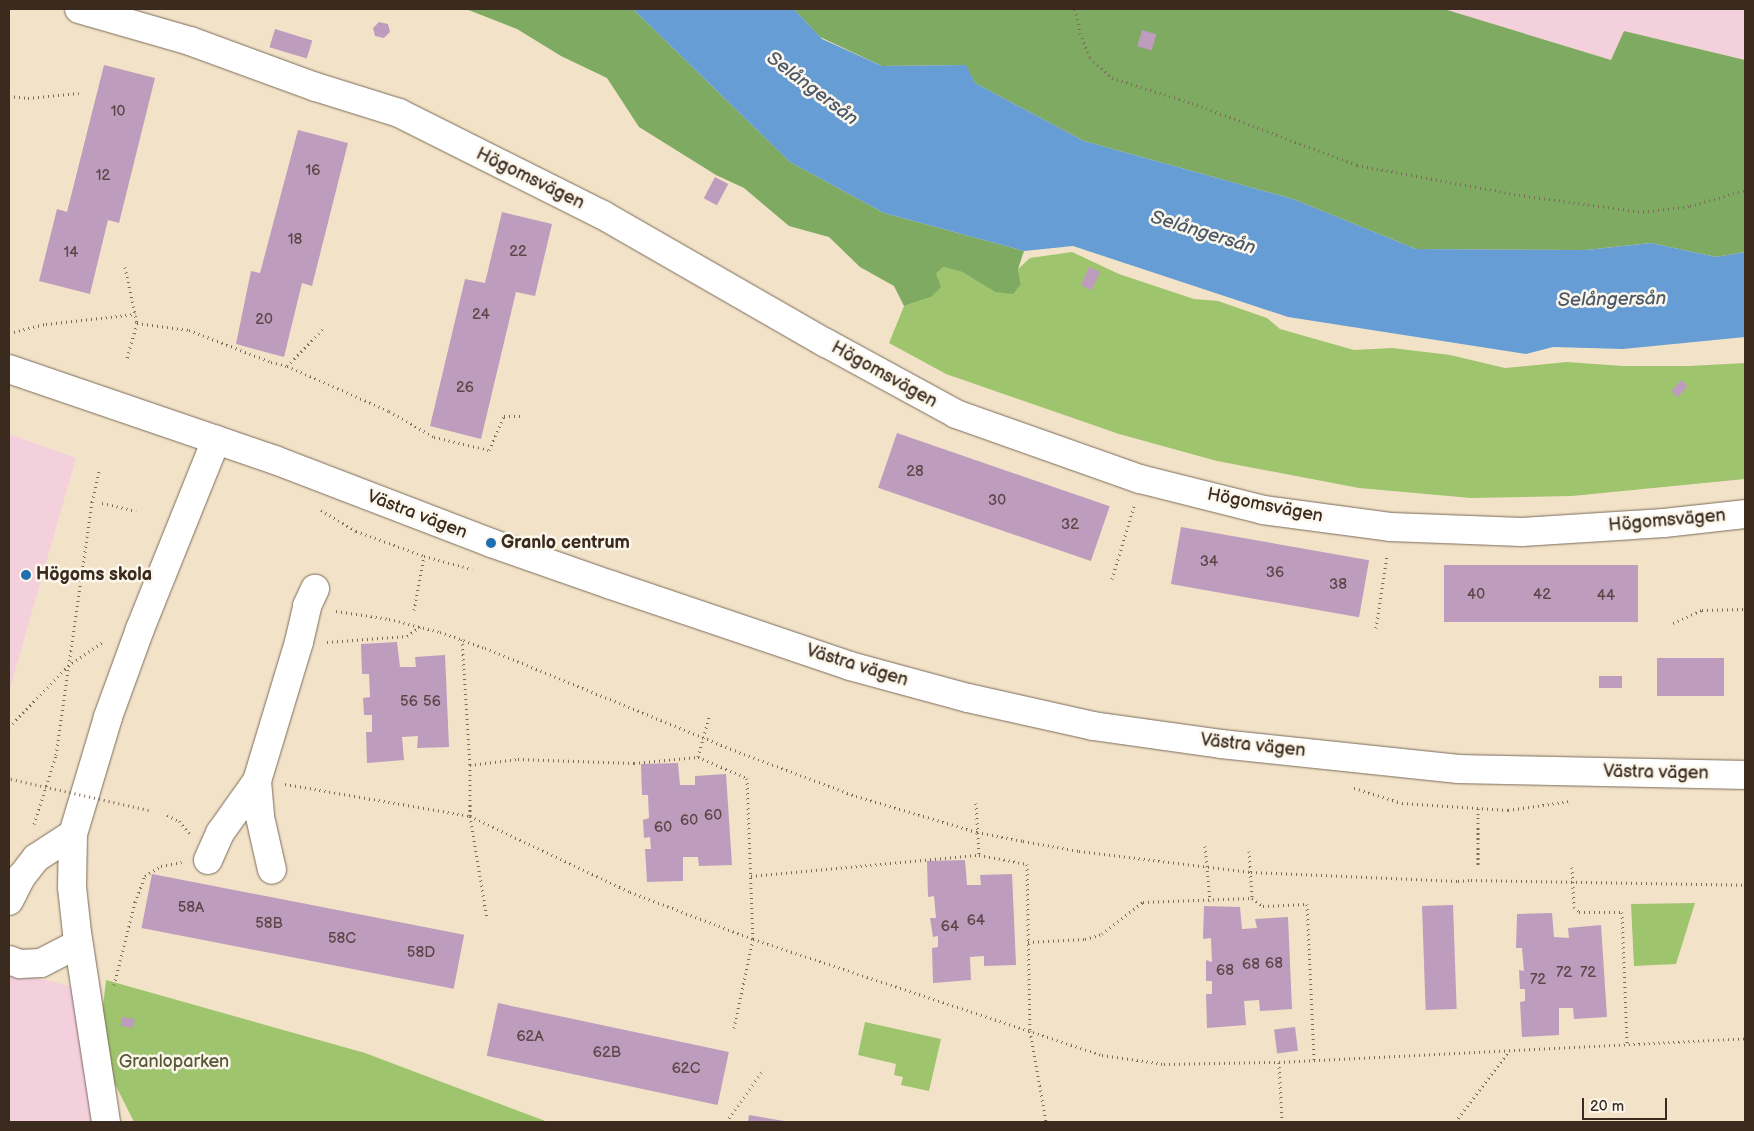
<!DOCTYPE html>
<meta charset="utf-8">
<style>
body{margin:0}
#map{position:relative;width:1754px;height:1131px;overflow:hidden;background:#f2e3c8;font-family:"Balsamiq Sans",sans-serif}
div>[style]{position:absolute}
.built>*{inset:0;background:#f4cfdc}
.green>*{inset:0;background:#9fc46e}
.forest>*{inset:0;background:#7faa61}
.water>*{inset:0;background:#669dd4}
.building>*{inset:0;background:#bd9cbe;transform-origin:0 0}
.path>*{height:3px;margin-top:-1.5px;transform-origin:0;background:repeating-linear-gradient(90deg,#7b6b5a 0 1px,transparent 0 5px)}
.roads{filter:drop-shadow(0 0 1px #7b6b5a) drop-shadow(0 0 1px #7b6b5a)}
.minor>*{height:28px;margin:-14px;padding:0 14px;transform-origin:14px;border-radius:14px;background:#fff}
.path-bridge>*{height:3px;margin-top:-1.5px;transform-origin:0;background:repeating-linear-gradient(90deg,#7b6b5a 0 1px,transparent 0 5px)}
.dots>*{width:14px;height:14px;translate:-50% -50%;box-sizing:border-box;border:2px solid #fbf7ec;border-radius:50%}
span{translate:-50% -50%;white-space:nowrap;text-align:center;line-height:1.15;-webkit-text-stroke:5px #fbf7ec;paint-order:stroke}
.number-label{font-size:15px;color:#5c4646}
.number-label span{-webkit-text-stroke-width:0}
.street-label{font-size:18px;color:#3b2a1e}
.poi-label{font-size:18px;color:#3b2a1e;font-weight:700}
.left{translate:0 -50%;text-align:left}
.park-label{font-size:18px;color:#595836}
.water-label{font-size:19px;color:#4c5867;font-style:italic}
.frame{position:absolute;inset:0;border:10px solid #3b2a1e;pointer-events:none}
.scale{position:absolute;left:1582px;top:1098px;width:85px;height:22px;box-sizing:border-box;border:2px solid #3b2a1e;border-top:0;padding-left:6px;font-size:15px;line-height:18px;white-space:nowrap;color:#3b2a1e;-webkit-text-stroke:4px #fbf7ec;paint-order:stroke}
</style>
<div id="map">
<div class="built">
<i style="clip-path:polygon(1444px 9px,1745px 9px,1745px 60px,1625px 31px,1611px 60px)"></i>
<i style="clip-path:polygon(9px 434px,76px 458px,9px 692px)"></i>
<i style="clip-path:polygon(9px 972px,71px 986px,98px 1122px,9px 1122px)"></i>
</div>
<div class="green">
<i style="clip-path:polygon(1072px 252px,1119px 274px,1194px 299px,1218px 301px,1267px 318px,1280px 329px,1354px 350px,1392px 348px,1450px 355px,1505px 368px,1567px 362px,1623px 366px,1689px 366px,1745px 363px,1745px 479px,1572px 496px,1471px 498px,1359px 488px,1217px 461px,1119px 434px,946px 374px,889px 343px,904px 306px,931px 297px,936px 274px,943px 267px,962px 272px,995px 292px,1021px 284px,1018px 269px,1030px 258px)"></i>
<i style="clip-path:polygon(1695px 903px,1676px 964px,1634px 966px,1631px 904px)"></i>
<i style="clip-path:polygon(106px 980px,365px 1053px,548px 1122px,134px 1122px,115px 1084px,100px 1032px)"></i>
<i style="clip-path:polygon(865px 1022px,941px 1039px,929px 1091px,901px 1085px,903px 1077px,894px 1075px,896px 1064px,858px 1055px)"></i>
</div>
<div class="forest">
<i style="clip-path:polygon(466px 9px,633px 9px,790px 162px,884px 213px,1024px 251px,1018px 269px,1021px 284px,1013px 294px,995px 292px,962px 272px,943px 267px,936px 274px,941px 287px,931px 297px,904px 306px,894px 286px,860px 267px,829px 237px,789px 226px,744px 188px,716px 175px,639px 127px,607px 78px,561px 56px,517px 29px)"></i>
<i style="clip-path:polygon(794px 9px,1444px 9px,1611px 60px,1624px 31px,1745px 60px,1745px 252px,1716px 257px,1651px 243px,1586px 250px,1416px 249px,1293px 199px,1084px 141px,975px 83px,965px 65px,882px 66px,820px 37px)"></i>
</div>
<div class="water">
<i style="clip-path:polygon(633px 9px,794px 9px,822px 39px,882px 66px,966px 65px,975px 83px,1084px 141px,1293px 199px,1416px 249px,1586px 250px,1651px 243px,1716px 257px,1745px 252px,1745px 337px,1623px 349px,1553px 347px,1526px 354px,1288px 317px,1073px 246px,1024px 251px,884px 213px,790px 162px)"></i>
</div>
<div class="building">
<i style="clip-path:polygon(379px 22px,388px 24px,390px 32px,384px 38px,375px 36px,373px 28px)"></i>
<i style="left:275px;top:29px;width:39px;height:19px;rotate:17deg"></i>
<i style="left:1142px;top:30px;width:15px;height:17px;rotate:16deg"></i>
<i style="clip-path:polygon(104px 65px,155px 78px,119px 223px,108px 220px,90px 294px,39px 281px,57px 209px,67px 212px)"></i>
<i style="clip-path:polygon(298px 130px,348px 143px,312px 286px,302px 283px,284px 357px,236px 344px,251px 271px,260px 273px)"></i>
<i style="left:715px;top:177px;width:15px;height:24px;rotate:28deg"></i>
<i style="clip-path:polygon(502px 212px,552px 224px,535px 296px,516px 292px,481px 439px,430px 426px,465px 279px,485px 283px)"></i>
<i style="left:1089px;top:267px;width:12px;height:20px;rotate:24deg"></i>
<i style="left:1681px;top:380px;width:9px;height:15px;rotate:41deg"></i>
<i style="left:897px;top:433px;width:225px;height:58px;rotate:19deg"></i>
<i style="left:1181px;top:527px;width:191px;height:58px;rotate:10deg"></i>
<i style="left:1444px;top:565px;width:194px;height:57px"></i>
<i style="clip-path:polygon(397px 642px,400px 667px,416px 667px,415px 657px,445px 655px,449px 747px,417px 748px,418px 736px,402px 737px,404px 760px,367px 763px,366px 732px,372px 732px,372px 715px,364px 715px,363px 698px,370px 697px,369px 674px,362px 674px,361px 644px)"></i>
<i style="left:1657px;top:658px;width:67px;height:38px"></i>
<i style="left:1599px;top:676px;width:23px;height:12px"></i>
<i style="clip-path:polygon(678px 763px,680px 785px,695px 785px,695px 790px,695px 776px,726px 774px,732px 865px,699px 866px,698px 857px,683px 857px,683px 881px,647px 882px,645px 849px,651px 849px,650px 837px,644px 838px,643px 820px,649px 818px,648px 795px,642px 795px,641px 764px)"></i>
<i style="clip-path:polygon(965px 860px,967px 885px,981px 885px,980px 875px,1012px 874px,1016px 965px,984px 966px,984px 956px,970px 957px,971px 980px,933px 983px,932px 948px,938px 947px,938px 936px,933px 937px,930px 918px,936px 918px,934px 896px,928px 897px,927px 861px)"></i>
<i style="left:152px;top:874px;width:318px;height:55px;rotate:11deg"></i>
<i style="left:1453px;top:905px;width:104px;height:31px;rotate:88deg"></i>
<i style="clip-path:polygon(1204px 906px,1240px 907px,1242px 929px,1257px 928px,1255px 919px,1288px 917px,1292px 1009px,1260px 1011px,1259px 1000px,1244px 1001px,1246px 1025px,1207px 1028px,1206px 994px,1212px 994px,1212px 981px,1206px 981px,1206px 960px,1212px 962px,1211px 938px,1203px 939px)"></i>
<i style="clip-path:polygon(1552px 913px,1554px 937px,1569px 938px,1568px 928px,1601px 925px,1607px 1017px,1574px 1019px,1573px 1008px,1559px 1008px,1559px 1035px,1522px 1037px,1520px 1002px,1525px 1001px,1525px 989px,1520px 989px,1519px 970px,1524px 971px,1522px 948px,1516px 948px,1517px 914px)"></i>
<i style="left:498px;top:1003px;width:236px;height:54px;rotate:12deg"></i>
<i style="left:122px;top:1017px;width:13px;height:9px;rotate:9deg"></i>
<i style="left:1295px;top:1027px;width:24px;height:21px;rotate:83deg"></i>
<i style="clip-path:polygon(749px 1115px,784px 1121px,784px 1122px,748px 1122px)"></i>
</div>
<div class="path">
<i style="left:1075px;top:9px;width:25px;rotate:78deg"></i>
<i style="left:1080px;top:33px;width:27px;rotate:68deg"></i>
<i style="left:1090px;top:58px;width:30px;rotate:42deg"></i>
<i style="left:1112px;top:78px;width:84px;rotate:17.4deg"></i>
<i style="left:1192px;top:103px;width:176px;rotate:20.6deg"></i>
<i style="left:1357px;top:165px;width:165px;rotate:10.5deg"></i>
<i style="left:1519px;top:195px;width:125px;rotate:7.8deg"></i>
<i style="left:1643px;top:212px;width:47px;rotate:-7.3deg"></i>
<i style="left:1690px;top:206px;width:57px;rotate:-16.2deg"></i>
<i style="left:9px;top:96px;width:19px;rotate:6deg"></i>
<i style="left:28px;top:98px;width:51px;rotate:-5.6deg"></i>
<i style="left:125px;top:267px;width:57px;rotate:77.9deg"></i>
<i style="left:137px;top:323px;width:37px;rotate:106deg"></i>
<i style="left:137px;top:323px;width:52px;rotate:7.7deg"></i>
<i style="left:189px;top:330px;width:88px;rotate:21.3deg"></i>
<i style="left:271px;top:362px;width:16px;rotate:14deg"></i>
<i style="left:287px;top:366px;width:111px;rotate:23.8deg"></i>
<i style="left:389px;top:411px;width:52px;rotate:30deg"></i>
<i style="left:434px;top:437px;width:57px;rotate:13.3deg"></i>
<i style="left:489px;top:450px;width:37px;rotate:-66deg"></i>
<i style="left:504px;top:416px;width:20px"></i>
<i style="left:9px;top:333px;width:38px;rotate:-14deg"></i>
<i style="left:46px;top:324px;width:90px;rotate:-6.4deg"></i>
<i style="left:287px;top:366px;width:52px;rotate:-45.8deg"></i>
<i style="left:102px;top:503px;width:35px;rotate:13deg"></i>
<i style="left:321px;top:510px;width:41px;rotate:31deg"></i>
<i style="left:356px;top:531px;width:72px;rotate:20.2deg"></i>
<i style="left:424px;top:556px;width:50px;rotate:15.2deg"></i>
<i style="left:1112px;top:579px;width:76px;rotate:-73.2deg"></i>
<i style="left:414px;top:610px;width:55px;rotate:-79.5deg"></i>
<i style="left:336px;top:611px;width:54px;rotate:8.6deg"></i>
<i style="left:389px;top:619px;width:53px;rotate:14.3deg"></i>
<i style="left:440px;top:632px;width:48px;rotate:19.6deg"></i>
<i style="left:485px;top:648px;width:280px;rotate:22.3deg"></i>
<i style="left:744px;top:754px;width:120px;rotate:20.6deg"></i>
<i style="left:856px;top:796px;width:126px;rotate:16.6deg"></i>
<i style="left:977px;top:832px;width:47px;rotate:11.1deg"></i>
<i style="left:1023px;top:841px;width:57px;rotate:10.1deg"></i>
<i style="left:1079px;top:851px;width:173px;rotate:7deg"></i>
<i style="left:1251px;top:872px;width:207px;rotate:2.5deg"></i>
<i style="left:1458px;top:881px;width:13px;rotate:-4deg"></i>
<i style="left:1471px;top:880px;width:274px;rotate:1deg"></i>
<i style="left:1673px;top:623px;width:32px;rotate:-24deg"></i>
<i style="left:1702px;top:610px;width:43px;rotate:-1.3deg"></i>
<i style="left:1376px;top:628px;width:74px;rotate:-81.4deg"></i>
<i style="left:462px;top:639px;width:126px;rotate:86.4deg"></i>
<i style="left:470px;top:765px;width:51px;rotate:90deg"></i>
<i style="left:470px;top:816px;width:104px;rotate:80.6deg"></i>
<i style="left:327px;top:642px;width:80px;rotate:-4.3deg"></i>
<i style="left:407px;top:636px;width:16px;rotate:-35deg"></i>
<i style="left:9px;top:727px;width:85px;rotate:-46deg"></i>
<i style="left:68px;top:666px;width:44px;rotate:-34.8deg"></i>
<i style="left:698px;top:757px;width:41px;rotate:-74.6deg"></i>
<i style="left:470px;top:765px;width:48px;rotate:-7.1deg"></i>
<i style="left:518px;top:759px;width:116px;rotate:2deg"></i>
<i style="left:634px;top:763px;width:64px;rotate:-5.4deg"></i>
<i style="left:698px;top:757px;width:53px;rotate:23.2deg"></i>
<i style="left:747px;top:778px;width:161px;rotate:87.9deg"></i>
<i style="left:753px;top:939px;width:91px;rotate:102.1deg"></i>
<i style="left:9px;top:778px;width:2px;rotate:27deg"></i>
<i style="left:285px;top:784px;width:188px;rotate:9.8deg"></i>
<i style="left:470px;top:816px;width:177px;rotate:25.4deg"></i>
<i style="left:630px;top:892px;width:132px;rotate:20.9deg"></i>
<i style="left:753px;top:939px;width:368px;rotate:18.4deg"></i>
<i style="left:1102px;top:1055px;width:63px;rotate:8.3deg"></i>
<i style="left:1164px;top:1064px;width:115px;rotate:-1deg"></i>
<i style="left:1279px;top:1062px;width:467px;rotate:-2.9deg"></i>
<i style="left:1354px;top:788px;width:50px;rotate:17.4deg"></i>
<i style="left:1402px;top:803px;width:106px;rotate:3.8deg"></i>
<i style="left:1508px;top:810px;width:63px;rotate:-8.3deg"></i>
<i style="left:976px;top:803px;width:52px;rotate:86.7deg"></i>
<i style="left:1478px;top:808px;width:57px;rotate:90deg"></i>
<i style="left:167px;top:815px;width:13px;rotate:27deg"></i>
<i style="left:179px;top:821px;width:16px;rotate:50deg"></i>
<i style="left:34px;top:824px;width:72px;rotate:-72.3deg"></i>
<i style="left:56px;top:755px;width:256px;rotate:-81.9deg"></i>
<i style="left:92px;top:502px;width:32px;rotate:-77deg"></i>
<i style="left:1205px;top:846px;width:55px;rotate:84.8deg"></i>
<i style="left:1249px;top:851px;width:47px;rotate:86.3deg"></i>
<i style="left:1572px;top:867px;width:40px;rotate:87.1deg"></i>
<i style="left:1574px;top:907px;width:7px;rotate:45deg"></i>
<i style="left:1579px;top:912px;width:43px"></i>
<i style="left:1622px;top:912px;width:132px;rotate:87.8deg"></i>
<i style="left:751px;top:876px;width:229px;rotate:-5.3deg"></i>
<i style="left:979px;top:855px;width:49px;rotate:10.6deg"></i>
<i style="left:1027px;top:864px;width:167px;rotate:89deg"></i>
<i style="left:1030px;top:1031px;width:92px;rotate:80deg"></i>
<i style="left:1028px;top:942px;width:57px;rotate:-3deg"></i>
<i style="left:1085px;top:939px;width:18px;rotate:-16deg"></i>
<i style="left:1102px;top:934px;width:52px;rotate:-38deg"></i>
<i style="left:1143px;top:902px;width:109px;rotate:-2.1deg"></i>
<i style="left:1252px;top:898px;width:14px;rotate:36deg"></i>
<i style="left:1263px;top:906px;width:44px;rotate:-2.6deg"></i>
<i style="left:1307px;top:904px;width:156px;rotate:87.4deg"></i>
<i style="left:114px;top:985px;width:86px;rotate:-75.8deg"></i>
<i style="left:135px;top:902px;width:28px;rotate:-69deg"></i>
<i style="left:145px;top:876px;width:19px;rotate:-32deg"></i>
<i style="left:161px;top:866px;width:21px;rotate:-11deg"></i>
<i style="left:1279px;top:1062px;width:60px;rotate:87.1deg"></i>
<i style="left:726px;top:1122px;width:65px;rotate:-54.4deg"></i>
<i style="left:1455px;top:1122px;width:89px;rotate:-52.7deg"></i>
</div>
<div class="roads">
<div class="minor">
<i style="left:79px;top:9px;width:116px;rotate:16.1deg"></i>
<i style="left:190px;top:41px;width:134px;rotate:20.1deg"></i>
<i style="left:316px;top:87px;width:87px;rotate:17.4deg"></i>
<i style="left:399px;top:113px;width:228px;rotate:26.6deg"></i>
<i style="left:603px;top:215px;width:257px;rotate:29.9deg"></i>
<i style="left:826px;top:343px;width:148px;rotate:28.6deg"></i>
<i style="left:956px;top:414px;width:195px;rotate:19.5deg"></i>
<i style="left:1140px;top:479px;width:127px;rotate:14.1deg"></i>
<i style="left:1263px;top:510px;width:128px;rotate:7.6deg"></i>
<i style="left:1390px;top:527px;width:132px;rotate:2.2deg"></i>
<i style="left:1522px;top:532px;width:142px;rotate:-3.6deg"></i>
<i style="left:1664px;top:523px;width:81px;rotate:-6.3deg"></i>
<i style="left:9px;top:369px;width:281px;rotate:18.9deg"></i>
<i style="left:275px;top:460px;width:231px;rotate:21deg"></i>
<i style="left:491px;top:543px;width:127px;rotate:19.3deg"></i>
<i style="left:611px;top:585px;width:252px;rotate:18.7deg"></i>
<i style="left:850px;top:666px;width:122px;rotate:15.2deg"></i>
<i style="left:968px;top:698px;width:128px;rotate:12.6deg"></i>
<i style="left:1093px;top:726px;width:129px;rotate:8deg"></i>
<i style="left:1221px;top:744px;width:239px;rotate:6deg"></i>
<i style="left:1459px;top:769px;width:286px;rotate:1.2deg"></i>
<i style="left:257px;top:781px;width:36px;rotate:85deg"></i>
<i style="left:260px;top:817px;width:54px;rotate:77.2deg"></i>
<i style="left:208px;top:860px;width:30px;rotate:-66deg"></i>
<i style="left:220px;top:833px;width:64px;rotate:-54.6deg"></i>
<i style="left:257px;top:781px;width:145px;rotate:-73.2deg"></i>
<i style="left:299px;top:642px;width:37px;rotate:-77deg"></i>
<i style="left:307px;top:606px;width:19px;rotate:-65deg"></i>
<i style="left:9px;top:901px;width:28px;rotate:-63deg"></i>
<i style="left:22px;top:876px;width:23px;rotate:-52deg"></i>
<i style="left:36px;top:858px;width:44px;rotate:-33deg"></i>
<i style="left:9px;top:960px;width:12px;rotate:20deg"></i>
<i style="left:20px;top:964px;width:21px;rotate:-3deg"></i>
<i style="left:41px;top:963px;width:42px;rotate:-27.2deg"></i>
<i style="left:106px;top:1122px;width:191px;rotate:-98.7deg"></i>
<i style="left:77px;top:933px;width:46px;rotate:-96.2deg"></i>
<i style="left:72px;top:887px;width:53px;rotate:-88.9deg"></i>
<i style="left:73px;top:834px;width:122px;rotate:-73.3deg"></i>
<i style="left:108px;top:717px;width:94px;rotate:-70deg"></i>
<i style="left:140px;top:629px;width:204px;rotate:-68.1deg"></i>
</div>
</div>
<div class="path-bridge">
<i style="left:11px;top:779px;width:141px;rotate:12.7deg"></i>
</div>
<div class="dots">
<i style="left:491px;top:543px;background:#1f6fb2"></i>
<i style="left:26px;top:575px;background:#1f6fb2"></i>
</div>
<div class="number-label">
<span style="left:118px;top:112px">10</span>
<span style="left:313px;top:171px">16</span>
<span style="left:103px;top:176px">12</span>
<span style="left:295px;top:240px">18</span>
<span style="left:518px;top:252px">22</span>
<span style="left:71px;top:253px">14</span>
<span style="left:481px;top:315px">24</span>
<span style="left:264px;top:320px">20</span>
<span style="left:465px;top:388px">26</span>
<span style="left:915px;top:472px">28</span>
<span style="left:997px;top:501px">30</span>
<span style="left:1070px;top:525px">32</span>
<span style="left:1209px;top:562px">34</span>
<span style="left:1275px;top:573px">36</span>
<span style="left:1338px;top:585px">38</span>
<span style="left:1476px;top:595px">40</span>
<span style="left:1542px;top:595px">42</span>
<span style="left:1606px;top:596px">44</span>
<span style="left:409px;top:702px">56</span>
<span style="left:432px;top:702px">56</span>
<span style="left:713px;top:816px">60</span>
<span style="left:689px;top:821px">60</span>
<span style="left:663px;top:828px">60</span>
<span style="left:191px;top:908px">58A</span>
<span style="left:976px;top:921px">64</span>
<span style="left:269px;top:924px">58B</span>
<span style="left:950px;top:927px">64</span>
<span style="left:342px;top:939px">58C</span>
<span style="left:421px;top:953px">58D</span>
<span style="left:1274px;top:964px">68</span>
<span style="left:1251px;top:965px">68</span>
<span style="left:1225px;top:971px">68</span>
<span style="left:1564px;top:973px">72</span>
<span style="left:1588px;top:973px">72</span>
<span style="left:1538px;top:980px">72</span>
<span style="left:530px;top:1037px">62A</span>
<span style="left:607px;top:1053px">62B</span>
<span style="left:686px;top:1069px">62C</span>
</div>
<div class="street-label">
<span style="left:530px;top:179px;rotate:26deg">Högomsvägen</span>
<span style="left:884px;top:375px;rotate:29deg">Högomsvägen</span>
<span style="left:1265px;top:506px;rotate:11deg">Högomsvägen</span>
<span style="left:417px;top:515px;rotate:21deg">Västra vägen</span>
<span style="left:1667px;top:521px;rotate:-5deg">Högomsvägen</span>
<span style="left:857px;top:666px;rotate:17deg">Västra vägen</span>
<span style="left:1253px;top:746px;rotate:6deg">Västra vägen</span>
<span style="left:1656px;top:773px;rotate:1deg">Västra vägen</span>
</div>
<div class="poi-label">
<span class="left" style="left:501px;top:543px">Granlo centrum</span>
<span class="left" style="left:36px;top:575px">Högoms skola</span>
</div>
<div class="park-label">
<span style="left:174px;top:1062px">Granloparken</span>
</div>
<div class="water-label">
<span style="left:812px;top:89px;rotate:37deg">Selångersån</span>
<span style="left:1203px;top:233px;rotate:17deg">Selångersån</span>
<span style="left:1612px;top:300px;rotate:-1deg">Selångersån</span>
</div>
<div class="frame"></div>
<div class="scale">20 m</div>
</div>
